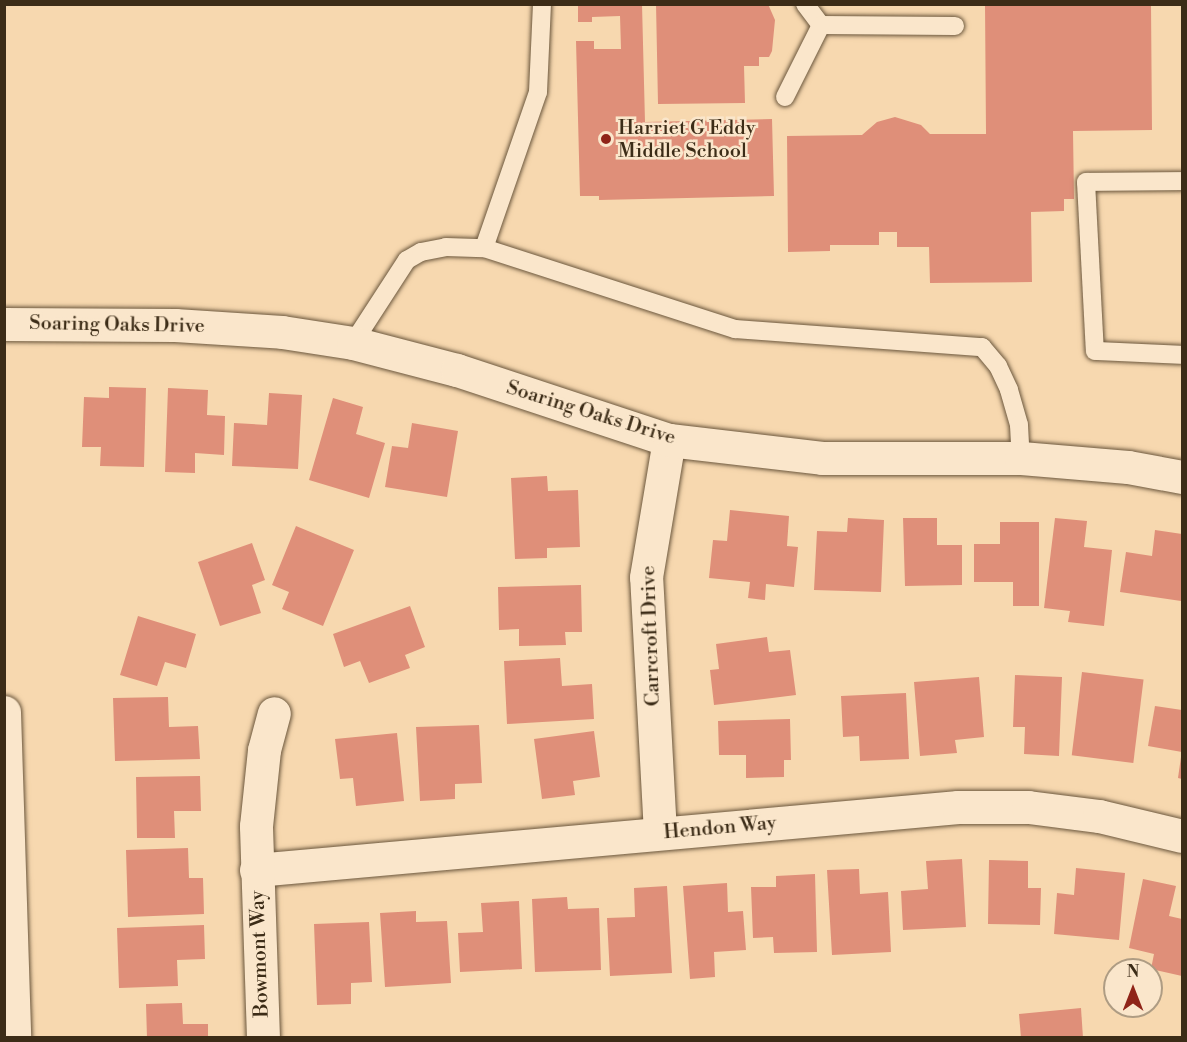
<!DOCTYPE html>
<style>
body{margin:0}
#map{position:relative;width:1187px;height:1042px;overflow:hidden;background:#f7d8af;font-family:"Libre Bodoni",serif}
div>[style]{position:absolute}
.building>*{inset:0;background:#df8f79;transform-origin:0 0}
.roads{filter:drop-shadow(0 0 2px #6b573d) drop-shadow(0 0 2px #6b573d)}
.lane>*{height:18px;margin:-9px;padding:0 9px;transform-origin:9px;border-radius:9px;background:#fae6cb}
.street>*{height:33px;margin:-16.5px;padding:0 16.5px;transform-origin:16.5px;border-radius:16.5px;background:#fae6cb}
.secondary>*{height:33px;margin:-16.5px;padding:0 16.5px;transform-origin:16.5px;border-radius:16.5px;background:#fae6cb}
.dots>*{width:16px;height:16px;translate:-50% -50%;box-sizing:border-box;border:3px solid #fae6cb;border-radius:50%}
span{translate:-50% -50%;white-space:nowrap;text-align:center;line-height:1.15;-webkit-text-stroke:5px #fae6cb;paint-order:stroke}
.poi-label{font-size:20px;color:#3c2c17}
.left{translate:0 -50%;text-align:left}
.street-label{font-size:20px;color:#3c2c17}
.frame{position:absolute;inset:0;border:6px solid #3c2c17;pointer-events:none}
.north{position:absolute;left:1103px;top:958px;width:60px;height:60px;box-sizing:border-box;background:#fae6cb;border:2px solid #ae9c83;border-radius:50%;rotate:0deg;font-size:16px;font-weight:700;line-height:24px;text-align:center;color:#3c2c17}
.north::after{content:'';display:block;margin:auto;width:21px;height:27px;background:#8f2418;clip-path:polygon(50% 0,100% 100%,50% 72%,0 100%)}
</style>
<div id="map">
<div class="building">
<i style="clip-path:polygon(578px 4px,642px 4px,645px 122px,772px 119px,774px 196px,599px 200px,599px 196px,580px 196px,576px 41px,594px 41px,594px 49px,621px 49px,620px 16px,592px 17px,592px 22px,578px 22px)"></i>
<i style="clip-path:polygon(656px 4px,768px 4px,775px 20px,772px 51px,769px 57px,759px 57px,759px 66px,744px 66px,745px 103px,658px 104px)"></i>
<i style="clip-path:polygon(985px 4px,1151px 4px,1152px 130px,1073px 131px,1074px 199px,1064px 199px,1064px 211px,1031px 212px,1032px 282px,930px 283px,929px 247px,897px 247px,897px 232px,879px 232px,879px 245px,830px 245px,830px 251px,788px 252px,787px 136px,862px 135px,877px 122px,895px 117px,921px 125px,930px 134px,986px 134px)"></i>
<i style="clip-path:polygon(109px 387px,146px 388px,144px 467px,100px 466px,101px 447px,82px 447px,84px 397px,109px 398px)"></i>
<i style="clip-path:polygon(168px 388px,208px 390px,207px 415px,225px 416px,224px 455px,195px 453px,195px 473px,165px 472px)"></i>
<i style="clip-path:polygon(269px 393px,302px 395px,298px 469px,232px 466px,234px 423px,267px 425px)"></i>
<i style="clip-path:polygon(333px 398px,363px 407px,356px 434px,385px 443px,369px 498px,309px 480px)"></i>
<i style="clip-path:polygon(412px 423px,458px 431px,447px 497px,385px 487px,392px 446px,408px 448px)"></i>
<i style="clip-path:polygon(547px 476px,548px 491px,578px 490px,580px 547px,547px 548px,547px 558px,515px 559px,511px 478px)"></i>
<i style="clip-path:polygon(730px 510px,789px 516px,787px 546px,798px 547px,794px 587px,766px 584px,765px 600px,748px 598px,750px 582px,709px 578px,713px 540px,727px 541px)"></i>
<i style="clip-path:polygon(848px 518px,884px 520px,881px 592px,814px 590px,817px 531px,847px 532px)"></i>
<i style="clip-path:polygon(903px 518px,937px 518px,937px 545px,962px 545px,962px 585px,905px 586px)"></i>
<i style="clip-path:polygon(1055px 518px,1087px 521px,1084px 547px,1112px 550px,1104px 626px,1068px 622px,1070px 611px,1044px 608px)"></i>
<i style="clip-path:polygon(1000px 522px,1039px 522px,1039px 606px,1013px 606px,1013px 582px,974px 582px,974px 544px,1000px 544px)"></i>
<i style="clip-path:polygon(296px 526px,354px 550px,323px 626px,282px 609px,289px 592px,272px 585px)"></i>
<i style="clip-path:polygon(1155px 530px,1182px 534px,1181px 601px,1120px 592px,1126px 552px,1152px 556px)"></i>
<i style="clip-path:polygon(252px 543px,265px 580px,252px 585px,261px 613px,220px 626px,198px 562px)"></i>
<i style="clip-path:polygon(581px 585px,582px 632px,565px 632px,566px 645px,519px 646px,519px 629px,499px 630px,498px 587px)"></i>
<i style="clip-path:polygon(410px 606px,425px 647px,405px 655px,410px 668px,369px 683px,360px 661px,344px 667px,333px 634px)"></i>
<i style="clip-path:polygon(138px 616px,196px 634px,186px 668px,165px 662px,157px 686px,120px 675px)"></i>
<i style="clip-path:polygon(767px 637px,769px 652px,790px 650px,796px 695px,714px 705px,710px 670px,719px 669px,716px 644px)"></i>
<i style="clip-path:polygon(560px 658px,562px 686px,592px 684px,594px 719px,507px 724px,504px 661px)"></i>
<i style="left:1082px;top:672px;width:62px;height:84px;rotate:7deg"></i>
<i style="clip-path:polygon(1015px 675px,1062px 677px,1059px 756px,1024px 754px,1025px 727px,1013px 727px)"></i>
<i style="clip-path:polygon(979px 677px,984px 737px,955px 740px,957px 753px,920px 756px,914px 682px)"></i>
<i style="clip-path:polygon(906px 693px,909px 759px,860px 761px,859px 736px,843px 737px,841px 696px)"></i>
<i style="clip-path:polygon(168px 697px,169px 727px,198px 726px,200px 759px,115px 761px,113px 698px)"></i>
<i style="clip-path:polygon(1155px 706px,1182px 710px,1182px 752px,1148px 746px)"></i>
<i style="clip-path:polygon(790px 719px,791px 760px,784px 760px,784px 777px,746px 778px,746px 755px,719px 755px,718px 721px)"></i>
<i style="clip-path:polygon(479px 725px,482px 783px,455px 784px,455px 799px,420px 801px,416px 727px)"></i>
<i style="clip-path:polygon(594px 731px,600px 777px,573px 781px,575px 795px,542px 799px,534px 739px)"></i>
<i style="clip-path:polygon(397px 733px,404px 801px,356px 806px,353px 778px,340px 779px,335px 739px)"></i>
<i style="clip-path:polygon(1181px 757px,1182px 757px,1182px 779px,1178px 778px)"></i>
<i style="clip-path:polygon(200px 776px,201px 811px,174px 811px,175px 838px,137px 838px,136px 777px)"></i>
<i style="clip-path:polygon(188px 848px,189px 878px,203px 878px,204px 914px,128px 917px,126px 850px)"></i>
<i style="clip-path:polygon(962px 859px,966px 927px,903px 930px,901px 891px,928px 889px,926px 861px)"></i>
<i style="clip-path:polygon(989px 860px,1028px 861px,1028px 888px,1041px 888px,1040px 925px,988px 924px)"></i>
<i style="clip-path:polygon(1076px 868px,1125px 873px,1119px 940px,1054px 934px,1057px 893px,1074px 895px)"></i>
<i style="clip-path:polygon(859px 869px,860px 894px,888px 892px,891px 952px,832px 955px,827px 870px)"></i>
<i style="clip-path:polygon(815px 874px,817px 952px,774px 953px,773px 937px,753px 938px,751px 887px,776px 887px,776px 876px)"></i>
<i style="clip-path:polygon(1143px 879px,1176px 886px,1169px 916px,1182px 919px,1182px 976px,1151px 969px,1154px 954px,1129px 948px)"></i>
<i style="clip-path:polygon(727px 883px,728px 912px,743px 911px,746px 950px,714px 952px,715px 977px,690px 979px,683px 886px)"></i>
<i style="clip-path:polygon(667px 886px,672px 973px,610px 976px,607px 918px,635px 917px,634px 888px)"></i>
<i style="clip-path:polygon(567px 897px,568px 909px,599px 908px,601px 970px,535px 972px,532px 899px)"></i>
<i style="clip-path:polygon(519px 901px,522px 969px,460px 972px,458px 933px,483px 932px,481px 903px)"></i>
<i style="clip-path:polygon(416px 911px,416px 922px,447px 921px,451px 983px,385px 987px,380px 913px)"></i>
<i style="clip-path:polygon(369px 922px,372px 982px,351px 983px,351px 1004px,317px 1005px,314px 924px)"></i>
<i style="clip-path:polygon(204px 925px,205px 959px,177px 960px,178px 986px,119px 988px,117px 928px)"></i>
<i style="clip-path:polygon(182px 1003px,183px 1024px,208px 1024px,208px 1038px,147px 1038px,146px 1004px)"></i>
<i style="clip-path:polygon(1081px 1008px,1083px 1038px,1021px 1038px,1019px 1014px)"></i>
</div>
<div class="roads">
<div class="lane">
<i style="left:805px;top:4px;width:26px;rotate:53deg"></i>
<i style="left:821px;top:25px;width:134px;rotate:0.4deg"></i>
<i style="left:785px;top:97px;width:80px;rotate:-63.4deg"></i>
<i style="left:1182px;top:181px;width:96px;rotate:179.4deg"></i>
<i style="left:1086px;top:182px;width:169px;rotate:87deg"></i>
<i style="left:1095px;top:351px;width:87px;rotate:2.6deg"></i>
<i style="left:484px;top:248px;width:165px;rotate:-70.9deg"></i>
<i style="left:538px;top:92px;width:88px;rotate:-87.4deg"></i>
<i style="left:353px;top:343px;width:99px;rotate:-57deg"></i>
<i style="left:407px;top:260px;width:16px;rotate:-30deg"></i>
<i style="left:421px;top:252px;width:25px;rotate:-11deg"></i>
<i style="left:446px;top:247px;width:38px;rotate:2deg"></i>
<i style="left:484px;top:248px;width:264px;rotate:17.9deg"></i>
<i style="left:735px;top:329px;width:248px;rotate:4.2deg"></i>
<i style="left:982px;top:347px;width:25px;rotate:50deg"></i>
<i style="left:998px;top:366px;width:26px;rotate:65deg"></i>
<i style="left:1009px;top:390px;width:36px;rotate:74deg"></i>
<i style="left:1019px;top:425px;width:33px;rotate:87deg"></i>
</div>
<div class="street">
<i style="left:660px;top:833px;width:256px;rotate:-93.1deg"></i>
<i style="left:646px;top:577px;width:139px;rotate:-80.5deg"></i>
<i style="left:256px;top:870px;width:705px;rotate:-5.13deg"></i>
<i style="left:958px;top:807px;width:70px"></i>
<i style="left:1028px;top:807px;width:72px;rotate:7.2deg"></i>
<i style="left:1099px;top:816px;width:85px;rotate:13.5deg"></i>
<i style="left:263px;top:1038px;width:212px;rotate:-91.9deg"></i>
<i style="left:256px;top:826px;width:76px;rotate:-84deg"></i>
<i style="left:264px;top:750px;width:38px;rotate:-75deg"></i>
</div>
<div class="secondary">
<i style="left:4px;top:324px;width:171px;rotate:0.3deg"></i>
<i style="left:175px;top:325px;width:107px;rotate:3.7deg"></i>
<i style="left:282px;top:332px;width:72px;rotate:8.8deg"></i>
<i style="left:353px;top:343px;width:107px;rotate:14.6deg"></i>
<i style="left:457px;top:370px;width:223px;rotate:18.3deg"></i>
<i style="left:669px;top:440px;width:154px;rotate:6.7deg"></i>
<i style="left:822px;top:458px;width:199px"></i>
<i style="left:1021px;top:458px;width:107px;rotate:4.8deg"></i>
<i style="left:1128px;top:467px;width:55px;rotate:10.5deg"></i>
<i style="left:4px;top:712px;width:326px;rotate:88.2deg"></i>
</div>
</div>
<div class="dots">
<i style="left:606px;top:139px;background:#8f2418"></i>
</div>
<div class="poi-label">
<span class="left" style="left:618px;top:140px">Harriet G Eddy<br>Middle School</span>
</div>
<div class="street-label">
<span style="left:117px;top:325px;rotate:1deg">Soaring Oaks Drive</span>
<span style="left:591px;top:413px;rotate:17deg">Soaring Oaks Drive</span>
<span style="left:651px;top:636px;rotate:-92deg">Carrcroft Drive</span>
<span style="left:720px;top:828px;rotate:-5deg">Hendon Way</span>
<span style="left:260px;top:954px;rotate:-92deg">Bowmont Way</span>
</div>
<div class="frame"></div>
<div class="north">N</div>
</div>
